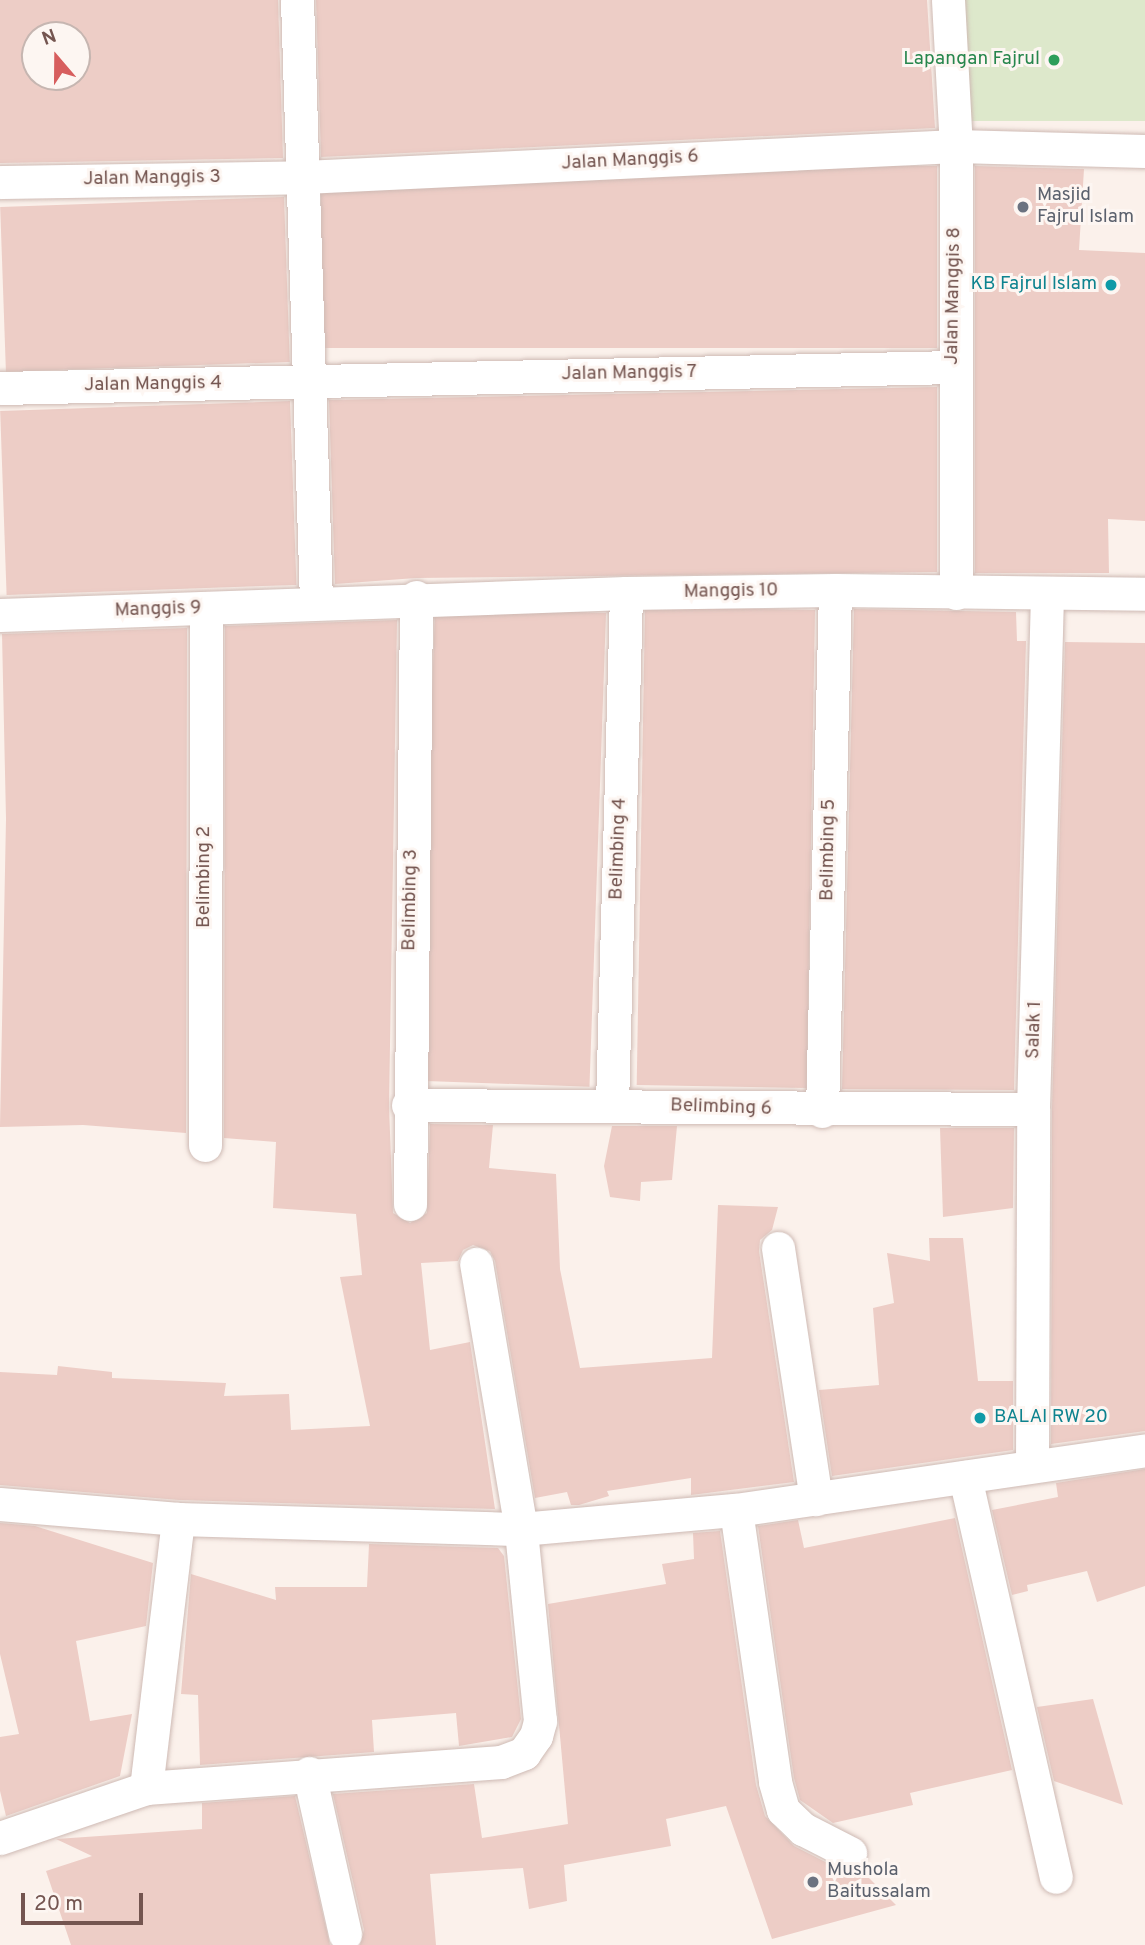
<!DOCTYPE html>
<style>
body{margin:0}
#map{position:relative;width:1145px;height:1945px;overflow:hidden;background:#fbf1eb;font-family:Overpass,sans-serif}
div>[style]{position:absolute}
.green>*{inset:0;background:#dde8cb;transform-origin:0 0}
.building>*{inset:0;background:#edcdc6;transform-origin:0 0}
.roads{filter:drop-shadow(0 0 2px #cebab4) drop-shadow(0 0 2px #cebab4)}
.minor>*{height:33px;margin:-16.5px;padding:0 16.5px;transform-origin:16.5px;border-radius:16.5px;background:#fff}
.dots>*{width:19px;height:19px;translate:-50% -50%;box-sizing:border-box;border:4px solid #fdf6f2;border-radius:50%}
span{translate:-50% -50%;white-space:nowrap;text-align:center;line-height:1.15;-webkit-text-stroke:6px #fdf6f2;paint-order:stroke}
.leisure-label{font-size:19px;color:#27864d}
.right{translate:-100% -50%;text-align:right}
.street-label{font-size:19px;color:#745550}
.worship-label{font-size:19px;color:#5b616d}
.left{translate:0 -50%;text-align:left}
.culture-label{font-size:19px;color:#0d838f}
.north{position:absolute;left:21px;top:21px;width:70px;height:70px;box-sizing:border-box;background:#fdf6f2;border:2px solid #c6b6b1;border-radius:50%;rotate:340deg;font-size:19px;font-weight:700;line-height:28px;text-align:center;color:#745550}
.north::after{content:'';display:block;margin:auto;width:24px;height:32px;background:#d75e5e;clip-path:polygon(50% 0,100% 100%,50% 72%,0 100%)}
.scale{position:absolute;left:21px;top:1893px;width:122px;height:32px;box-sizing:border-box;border:4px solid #745550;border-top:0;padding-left:9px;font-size:21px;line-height:24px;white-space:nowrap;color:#745550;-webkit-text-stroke:5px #fdf6f2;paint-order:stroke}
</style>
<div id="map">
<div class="green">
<i style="left:964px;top:0;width:181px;height:121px"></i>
</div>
<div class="building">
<i style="clip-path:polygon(evenodd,0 0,278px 0,283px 158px,0 163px,0 0,35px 35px,77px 35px,77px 77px,35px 77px,35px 35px)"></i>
<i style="clip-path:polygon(316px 0,927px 0,935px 128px,321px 157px)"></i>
<i style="left:937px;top:166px;width:182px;height:616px;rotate:90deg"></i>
<i style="clip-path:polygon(975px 166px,1084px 169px,1079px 250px,1145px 253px,1145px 521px,1108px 519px,1109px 573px,975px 573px)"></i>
<i style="left:284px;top:197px;width:165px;height:284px;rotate:88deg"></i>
<i style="clip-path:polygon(937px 387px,937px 572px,416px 578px,335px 584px,329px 400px)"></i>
<i style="left:290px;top:401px;width:184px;height:290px;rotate:88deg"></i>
<i style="clip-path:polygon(854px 609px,1016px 612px,1017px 641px,1026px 641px,1014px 1090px,842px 1089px)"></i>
<i style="left:815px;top:610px;width:478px;height:170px;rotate:91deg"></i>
<i style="left:606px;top:613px;width:474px;height:171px;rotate:92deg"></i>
<i style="clip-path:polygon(397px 620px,389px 1106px,393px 1213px,410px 1223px,427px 1213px,430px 1124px,493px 1125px,489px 1168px,556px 1174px,560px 1269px,580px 1368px,712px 1358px,718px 1205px,778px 1207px,772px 1230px,760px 1240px,759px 1251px,794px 1482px,691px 1495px,691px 1478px,607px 1491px,609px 1496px,579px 1505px,571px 1505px,567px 1492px,535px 1498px,495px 1261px,490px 1251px,473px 1245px,463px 1250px,458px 1261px,421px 1263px,430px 1350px,470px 1342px,495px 1509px,179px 1500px,0 1485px,0 1372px,57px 1375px,58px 1366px,112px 1372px,112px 1378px,226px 1383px,224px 1396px,289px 1394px,291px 1430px,370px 1426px,340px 1277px,362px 1275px,356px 1214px,273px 1208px,276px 1142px,224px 1138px,225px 626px)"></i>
<i style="clip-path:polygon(187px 628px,186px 1133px,83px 1125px,0 1127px,6px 819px,2px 634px)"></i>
<i style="clip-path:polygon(1065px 642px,1145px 643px,1145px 1431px,1051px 1444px,1052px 1109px)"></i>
<i style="clip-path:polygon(612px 1126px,677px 1126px,672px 1180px,641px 1182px,640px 1201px,610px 1197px,604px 1166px)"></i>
<i style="clip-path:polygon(940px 1128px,1014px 1128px,1013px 1208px,943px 1217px)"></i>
<i style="clip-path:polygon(929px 1238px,963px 1238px,978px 1381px,1013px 1381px,1013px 1450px,832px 1476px,819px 1390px,879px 1385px,873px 1308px,894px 1303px,887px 1253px,930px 1261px)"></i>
<i style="clip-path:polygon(1145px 1469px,1145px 1586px,1097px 1602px,1087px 1571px,1027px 1585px,1028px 1591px,1012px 1595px,992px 1510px,1058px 1497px,1056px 1483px)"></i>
<i style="clip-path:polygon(955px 1518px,1012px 1770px,910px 1793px,913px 1805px,833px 1823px,800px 1800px,794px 1778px,758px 1526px,798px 1520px,804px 1548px)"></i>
<i style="clip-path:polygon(0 1523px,35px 1526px,153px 1563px,146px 1626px,76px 1641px,90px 1721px,132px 1714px,120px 1776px,6px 1816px,0 1791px,0 1737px,19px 1734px,0 1654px)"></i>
<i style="clip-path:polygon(720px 1531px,756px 1785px,765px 1816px,794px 1846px,841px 1870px,860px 1869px,896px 1905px,772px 1939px,726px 1806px,666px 1819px,671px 1846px,564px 1865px,567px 1901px,529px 1909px,523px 1868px,430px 1874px,436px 1945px,360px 1945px,364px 1930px,333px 1794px,474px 1784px,482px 1838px,568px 1824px,548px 1604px,666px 1584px,662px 1564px,694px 1559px,693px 1533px)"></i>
<i style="clip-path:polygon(369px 1544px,498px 1548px,504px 1556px,521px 1719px,512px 1737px,459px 1746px,456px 1713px,372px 1720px,374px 1752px,200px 1765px,198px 1695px,181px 1694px,191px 1574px,276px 1600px,275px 1587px,367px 1587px)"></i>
<i style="clip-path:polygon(1093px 1699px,1123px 1805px,1054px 1781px,1037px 1707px)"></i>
<i style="clip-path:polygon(295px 1796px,330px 1945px,71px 1945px,46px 1871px,92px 1856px,56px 1839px,202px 1829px,202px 1803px)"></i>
</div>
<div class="roads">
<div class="minor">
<i style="left:297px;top:0;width:602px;rotate:88.19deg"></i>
<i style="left:948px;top:0;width:146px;rotate:86.9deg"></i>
<i style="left:956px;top:146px;width:447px;rotate:90deg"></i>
<i style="left:0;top:182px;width:304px;rotate:-0.9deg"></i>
<i style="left:304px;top:177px;width:653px;rotate:-2.72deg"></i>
<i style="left:956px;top:146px;width:189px;rotate:1.5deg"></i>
<i style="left:0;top:388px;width:952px;rotate:-1.26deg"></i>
<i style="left:0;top:615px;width:626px;rotate:-2.01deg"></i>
<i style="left:626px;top:593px;width:209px;rotate:-0.8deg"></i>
<i style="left:835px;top:590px;width:310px;rotate:0.7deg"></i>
<i style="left:408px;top:1105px;width:625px;rotate:0.37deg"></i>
<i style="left:612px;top:1105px;width:512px;rotate:-88.43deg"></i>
<i style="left:822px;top:1111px;width:521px;rotate:-88.57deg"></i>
<i style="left:205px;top:1145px;width:537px;rotate:-89.89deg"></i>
<i style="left:410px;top:1204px;width:607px;rotate:-89.43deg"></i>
<i style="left:778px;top:1248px;width:254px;rotate:81.4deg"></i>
<i style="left:1032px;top:1466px;width:357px;rotate:-89.8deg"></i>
<i style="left:1033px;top:1109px;width:514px;rotate:-88.44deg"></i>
<i style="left:965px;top:1477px;width:410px;rotate:77.2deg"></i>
<i style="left:0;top:1504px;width:179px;rotate:4.8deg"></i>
<i style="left:178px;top:1519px;width:343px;rotate:1.7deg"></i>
<i style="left:521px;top:1529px;width:216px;rotate:-5.1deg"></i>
<i style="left:736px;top:1510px;width:413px;rotate:-8.3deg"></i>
<i style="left:736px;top:1510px;width:275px;rotate:81.8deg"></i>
<i style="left:775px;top:1782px;width:29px;rotate:74deg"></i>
<i style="left:783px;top:1810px;width:28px;rotate:44deg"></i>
<i style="left:803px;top:1829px;width:53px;rotate:27.1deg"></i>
<i style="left:309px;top:1773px;width:165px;rotate:77.4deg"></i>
<i style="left:146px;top:1788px;width:271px;rotate:-83.2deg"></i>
<i style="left:0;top:1838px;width:154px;rotate:-18.9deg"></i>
<i style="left:146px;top:1788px;width:356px;rotate:-4.2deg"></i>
<i style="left:501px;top:1762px;width:25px;rotate:-21deg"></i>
<i style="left:524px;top:1753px;width:21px;rotate:-55deg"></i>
<i style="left:536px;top:1736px;width:16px;rotate:-75deg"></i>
<i style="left:540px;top:1721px;width:193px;rotate:-95.7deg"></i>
<i style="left:521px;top:1529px;width:269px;rotate:-99.6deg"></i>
</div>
</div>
<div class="dots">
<i style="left:1054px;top:60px;background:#2e9e5b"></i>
<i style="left:1023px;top:207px;background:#6b7280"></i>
<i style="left:1111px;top:285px;background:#0f9aa8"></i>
<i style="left:980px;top:1418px;background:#0f9aa8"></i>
<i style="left:813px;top:1882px;background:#6b7280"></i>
</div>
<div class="leisure-label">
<span class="right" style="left:1040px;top:60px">Lapangan Fajrul</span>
</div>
<div class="street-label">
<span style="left:630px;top:161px;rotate:-3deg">Jalan Manggis 6</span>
<span style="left:152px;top:179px;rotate:-1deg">Jalan Manggis 3</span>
<span style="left:954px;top:296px;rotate:-89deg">Jalan Manggis 8</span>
<span style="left:629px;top:374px;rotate:-1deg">Jalan Manggis 7</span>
<span style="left:153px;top:385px;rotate:-1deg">Jalan Manggis 4</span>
<span style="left:731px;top:592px;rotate:-1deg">Manggis 10</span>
<span style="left:158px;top:610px;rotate:-2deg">Manggis 9</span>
<span style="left:619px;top:849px;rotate:-88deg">Belimbing 4</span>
<span style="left:829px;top:850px;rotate:-89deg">Belimbing 5</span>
<span style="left:205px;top:877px;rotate:-90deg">Belimbing 2</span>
<span style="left:411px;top:900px;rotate:-89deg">Belimbing 3</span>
<span style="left:1035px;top:1030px;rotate:-88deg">Salak 1</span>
<span style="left:721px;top:1108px;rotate:2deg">Belimbing 6</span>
</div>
<div class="worship-label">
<span class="left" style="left:1037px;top:207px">Masjid<br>Fajrul Islam</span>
<span class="left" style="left:827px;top:1882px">Mushola<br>Baitussalam</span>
</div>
<div class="culture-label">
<span class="right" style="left:1097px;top:285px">KB Fajrul Islam</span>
<span class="left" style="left:994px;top:1418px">BALAI RW 20</span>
</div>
<div class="north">N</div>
<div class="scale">20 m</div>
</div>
